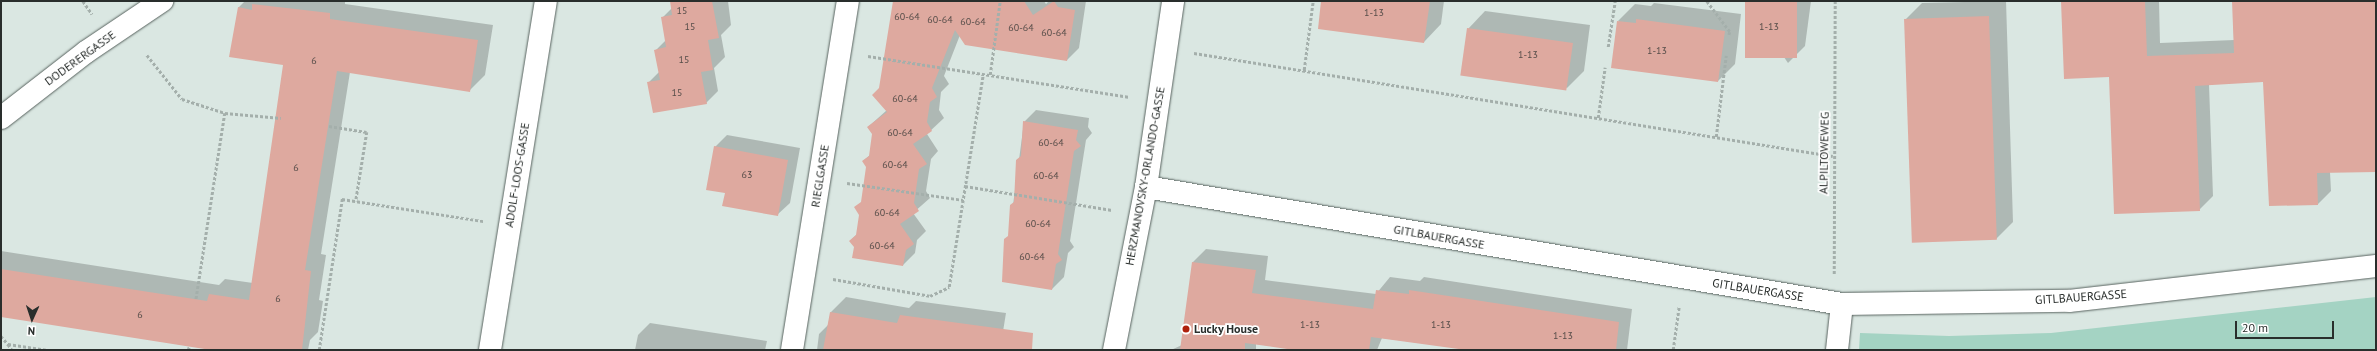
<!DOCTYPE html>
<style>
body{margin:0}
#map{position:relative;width:2377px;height:351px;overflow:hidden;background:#dae7e2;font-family:"PT Sans",sans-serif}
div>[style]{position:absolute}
.green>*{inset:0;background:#a4d3c3}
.shadow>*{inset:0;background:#0003}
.building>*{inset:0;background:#dea99f;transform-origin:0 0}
.path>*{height:2.5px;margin-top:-1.25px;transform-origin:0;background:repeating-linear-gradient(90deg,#a4afab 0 3px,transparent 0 5px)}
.roads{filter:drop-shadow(0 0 1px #58635f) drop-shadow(0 0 1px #58635f)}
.minor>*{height:22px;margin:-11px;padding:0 11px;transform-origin:11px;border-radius:11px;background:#fff}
.dots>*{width:11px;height:11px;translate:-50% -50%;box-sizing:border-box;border:2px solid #fff;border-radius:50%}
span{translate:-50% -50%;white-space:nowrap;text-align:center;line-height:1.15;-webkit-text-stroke:3.5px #fff;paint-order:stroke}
.number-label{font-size:10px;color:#564d49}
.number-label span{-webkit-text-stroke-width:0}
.street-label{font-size:12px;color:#292e2c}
.poi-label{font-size:12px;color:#292e2c;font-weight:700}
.left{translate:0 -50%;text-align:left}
.frame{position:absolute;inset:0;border:2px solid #292e2c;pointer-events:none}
.north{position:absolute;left:12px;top:299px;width:40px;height:40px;-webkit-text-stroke:3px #fff;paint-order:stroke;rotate:183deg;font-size:11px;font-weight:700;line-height:16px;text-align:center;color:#292e2c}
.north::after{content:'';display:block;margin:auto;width:14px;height:18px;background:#292e2c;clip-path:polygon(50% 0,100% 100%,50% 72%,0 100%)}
.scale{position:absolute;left:2235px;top:321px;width:99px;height:18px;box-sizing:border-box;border:2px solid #292e2c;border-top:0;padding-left:5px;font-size:12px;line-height:14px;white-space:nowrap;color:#292e2c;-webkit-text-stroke:3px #fff;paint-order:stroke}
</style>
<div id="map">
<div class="green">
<i style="clip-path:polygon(2376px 297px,2376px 350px,1859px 350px,1860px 333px,1949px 336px,2051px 333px)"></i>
</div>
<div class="shadow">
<i style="clip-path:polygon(245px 1px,345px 1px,345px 4px,493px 25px,485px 75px,469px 91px,350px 72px,321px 254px,326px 255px,319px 300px,323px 301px,318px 332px,310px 340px,308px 350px,215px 350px,1px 316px,1px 251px,219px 285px,225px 279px,253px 283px,284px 64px,238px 8px)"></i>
<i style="clip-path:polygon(671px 1px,728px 1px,731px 25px,721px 35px,725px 57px,714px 68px,718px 91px,706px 103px,648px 83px,660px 71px,656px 50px,666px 40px,662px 18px,672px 8px)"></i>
<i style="clip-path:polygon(894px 1px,1044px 1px,1046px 4px,1049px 1px,1086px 1px,1079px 48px,1067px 60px,960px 35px,944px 76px,949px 84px,941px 92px,939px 110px,944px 118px,927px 134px,938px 151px,931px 159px,926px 191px,930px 198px,913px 213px,926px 231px,917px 240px,915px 253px,903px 265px,855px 247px,850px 241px,857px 234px,868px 167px,863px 161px,870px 155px,873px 134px,868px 127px,887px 110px,880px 88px)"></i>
<i style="clip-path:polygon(1322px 1px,1444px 1px,1441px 24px,1424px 42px)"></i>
<i style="clip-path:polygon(1746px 1px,1811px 1px,1805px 46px,1788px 63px)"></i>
<i style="clip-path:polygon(2006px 1px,2013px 222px,1996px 239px,1905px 20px,1922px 3px)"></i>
<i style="clip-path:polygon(2062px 1px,2159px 1px,2160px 43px,2234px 40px,2233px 1px,2376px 1px,2376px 171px,2330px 172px,2331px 191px,2318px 204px,2264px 81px,2209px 84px,2213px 196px,2199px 210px)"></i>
<i style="clip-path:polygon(1654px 3px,1741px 14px,1735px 64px,1718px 81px,1618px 21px,1635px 4px,1651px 6px)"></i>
<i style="clip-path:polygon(1485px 11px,1590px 25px,1584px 71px,1567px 88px,1468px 29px)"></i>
<i style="clip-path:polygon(1036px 110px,1089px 118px,1088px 127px,1092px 133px,1086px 140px,1070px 241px,1074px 247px,1068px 253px,1064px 277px,1052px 289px,1009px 235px,1024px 122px)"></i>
<i style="clip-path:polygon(727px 135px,800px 148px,790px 203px,777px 215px,726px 192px,715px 147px)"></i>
<i style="clip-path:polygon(1206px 249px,1268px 256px,1265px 280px,1376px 294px,1390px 277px,1420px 281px,1424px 277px,1632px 309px,1627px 350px,1474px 350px,1382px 338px,1377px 350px,1302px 350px,1256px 344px,1256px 350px,1171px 350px,1182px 345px,1193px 262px)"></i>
<i style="clip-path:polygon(846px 297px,909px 308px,916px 301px,1006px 313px,1000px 350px,817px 350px,819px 334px,828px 325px,831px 312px)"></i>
<i style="clip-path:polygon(650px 323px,767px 341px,765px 350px,635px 350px,638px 335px)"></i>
</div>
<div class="building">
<i style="clip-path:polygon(670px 1px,712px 1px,719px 38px,708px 40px,713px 70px,701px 72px,707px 104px,653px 113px,647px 82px,660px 80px,654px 50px,666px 47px,661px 17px,672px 15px)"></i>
<i style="clip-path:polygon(893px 1px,1024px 1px,1033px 15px,1054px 1px,1058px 7px,1075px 10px,1067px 61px,965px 45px,955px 30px,932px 88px,937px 97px,930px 102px,927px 122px,932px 131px,913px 144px,927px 164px,919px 169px,914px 203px,919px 211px,900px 224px,914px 244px,906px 250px,903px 266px,852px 258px,854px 247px,849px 241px,856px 235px,859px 215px,854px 207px,861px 202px,866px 167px,862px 161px,869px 156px,872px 134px,867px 127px,887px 112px,872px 95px,879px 88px)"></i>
<i style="clip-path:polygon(1321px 1px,1430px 1px,1424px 43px,1318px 29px)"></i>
<i style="left:1745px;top:1px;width:52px;height:57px"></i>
<i style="clip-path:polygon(2061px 1px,2145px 1px,2147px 56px,2234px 53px,2232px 1px,2376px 1px,2376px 172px,2317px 173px,2318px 205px,2269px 206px,2263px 82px,2195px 86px,2200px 211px,2114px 214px,2109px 77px,2064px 79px)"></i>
<i style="clip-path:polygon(252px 4px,330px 13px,330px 19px,478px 40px,470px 92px,337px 71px,305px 270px,311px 271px,302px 350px,211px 350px,1px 317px,1px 269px,207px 301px,209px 294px,249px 300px,283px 65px,229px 57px,238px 7px,252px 10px)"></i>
<i style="left:1989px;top:16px;width:224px;height:85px;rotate:88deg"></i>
<i style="clip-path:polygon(1636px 19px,1725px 31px,1718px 82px,1611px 68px,1617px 21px,1636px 23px)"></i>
<i style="left:1467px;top:28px;width:107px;height:48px;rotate:8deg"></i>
<i style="clip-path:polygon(1023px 121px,1078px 130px,1076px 140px,1081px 146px,1074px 151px,1058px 254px,1062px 260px,1056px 264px,1052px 290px,1002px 282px,1004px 239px,1008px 236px,1010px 205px,1014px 202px,1016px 160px,1021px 156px)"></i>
<i style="clip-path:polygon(714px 146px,788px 160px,778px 216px,722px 206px,725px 193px,706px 190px)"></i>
<i style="clip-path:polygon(1192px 262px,1256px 270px,1252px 293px,1373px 309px,1376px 290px,1409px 294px,1409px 290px,1619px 322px,1616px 350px,1466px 350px,1371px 337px,1369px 350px,1294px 350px,1245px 343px,1245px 350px,1180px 350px)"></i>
<i style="clip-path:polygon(830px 312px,897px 323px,900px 315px,1033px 333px,1032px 350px,823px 350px)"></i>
</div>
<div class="path">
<i style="left:83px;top:1px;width:16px;rotate:55deg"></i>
<i style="left:1707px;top:1px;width:39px;rotate:53deg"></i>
<i style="left:1730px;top:32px;width:3px;rotate:108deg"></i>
<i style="left:1608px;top:47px;width:47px;rotate:-81.3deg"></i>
<i style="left:1194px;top:53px;width:647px;rotate:9.16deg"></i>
<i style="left:147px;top:55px;width:56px;rotate:51.5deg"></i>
<i style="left:182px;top:99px;width:45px;rotate:18deg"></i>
<i style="left:225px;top:113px;width:189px;rotate:98.8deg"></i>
<i style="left:868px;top:56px;width:265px;rotate:8.9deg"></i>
<i style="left:1304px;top:70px;width:70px;rotate:-82.6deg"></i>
<i style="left:990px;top:75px;width:75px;rotate:-82.3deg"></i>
<i style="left:225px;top:113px;width:56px;rotate:5.1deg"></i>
<i style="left:1598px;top:118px;width:51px;rotate:-82.2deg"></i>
<i style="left:329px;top:126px;width:38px;rotate:9deg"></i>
<i style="left:367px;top:132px;width:70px;rotate:99.1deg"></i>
<i style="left:1716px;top:137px;width:82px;rotate:-83deg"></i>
<i style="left:847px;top:183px;width:117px;rotate:8.3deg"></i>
<i style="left:965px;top:186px;width:149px;rotate:9.3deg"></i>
<i style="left:1834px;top:274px;width:273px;rotate:-89.8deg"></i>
<i style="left:833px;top:279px;width:98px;rotate:9.9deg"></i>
<i style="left:930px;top:296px;width:21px;rotate:-25deg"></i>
<i style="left:949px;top:287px;width:216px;rotate:-80.9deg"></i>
<i style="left:1px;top:336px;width:11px;rotate:49deg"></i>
<i style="left:8px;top:344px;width:40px;rotate:8.5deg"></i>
<i style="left:8px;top:344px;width:7px;rotate:56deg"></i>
<i style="left:188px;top:350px;width:3px;rotate:-72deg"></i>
<i style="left:319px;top:350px;width:153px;rotate:-81.3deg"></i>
<i style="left:342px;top:199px;width:143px;rotate:8.9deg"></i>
<i style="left:1673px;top:350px;width:44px;rotate:-82.2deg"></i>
</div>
<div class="roads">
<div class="minor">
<i style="left:1px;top:118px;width:108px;rotate:-37.8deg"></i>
<i style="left:86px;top:52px;width:92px;rotate:-33.9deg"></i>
<i style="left:1146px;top:187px;width:706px;rotate:9.54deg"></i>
<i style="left:1842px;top:304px;width:227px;rotate:-0.8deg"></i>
<i style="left:2069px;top:301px;width:309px;rotate:-6.5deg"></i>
<i style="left:490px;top:350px;width:353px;rotate:-80.9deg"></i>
<i style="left:792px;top:350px;width:353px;rotate:-80.9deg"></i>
<i style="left:1114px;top:350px;width:166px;rotate:-78.9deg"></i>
<i style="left:1146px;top:187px;width:188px;rotate:-81.7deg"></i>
<i style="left:1837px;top:350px;width:46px;rotate:-83.8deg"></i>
</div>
</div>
<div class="dots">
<i style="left:1186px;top:329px;background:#af210c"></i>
</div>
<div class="number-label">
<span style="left:682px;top:11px">15</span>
<span style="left:1374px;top:13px">1-13</span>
<span style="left:907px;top:17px">60-64</span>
<span style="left:940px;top:20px">60-64</span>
<span style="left:973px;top:22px">60-64</span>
<span style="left:690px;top:27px">15</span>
<span style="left:1769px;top:27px">1-13</span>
<span style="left:1021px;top:28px">60-64</span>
<span style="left:1054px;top:33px">60-64</span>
<span style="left:1657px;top:51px">1-13</span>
<span style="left:1528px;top:55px">1-13</span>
<span style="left:684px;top:60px">15</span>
<span style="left:314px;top:61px">6</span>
<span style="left:677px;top:93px">15</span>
<span style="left:905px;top:99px">60-64</span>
<span style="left:900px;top:133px">60-64</span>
<span style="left:1051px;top:143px">60-64</span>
<span style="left:895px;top:165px">60-64</span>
<span style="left:296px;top:168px">6</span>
<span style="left:747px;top:175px">63</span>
<span style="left:1046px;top:176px">60-64</span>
<span style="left:887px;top:213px">60-64</span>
<span style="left:1038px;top:224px">60-64</span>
<span style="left:882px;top:246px">60-64</span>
<span style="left:1032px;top:257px">60-64</span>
<span style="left:278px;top:299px">6</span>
<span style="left:140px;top:315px">6</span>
<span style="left:1310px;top:325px">1-13</span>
<span style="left:1441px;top:325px">1-13</span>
<span style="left:1563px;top:336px">1-13</span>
</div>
<div class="street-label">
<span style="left:80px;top:58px;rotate:-36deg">DODERERGASSE</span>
<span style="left:1824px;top:153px;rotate:-89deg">ALPILTOWEWEG</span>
<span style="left:517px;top:175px;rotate:-81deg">ADOLF-LOOS-GASSE</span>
<span style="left:820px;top:176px;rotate:-81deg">RIEGLGASSE</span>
<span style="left:1145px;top:176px;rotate:-80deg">HERZMANOVSKY-ORLANDO-GASSE</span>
<span style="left:1439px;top:237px;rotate:10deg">GITLBAUERGASSE</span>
<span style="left:1758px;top:290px;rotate:9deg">GITLBAUERGASSE</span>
<span style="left:2081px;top:297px;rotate:-4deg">GITLBAUERGASSE</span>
</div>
<div class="poi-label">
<span class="left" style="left:1194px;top:329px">Lucky House</span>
</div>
<div class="frame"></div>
<div class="north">N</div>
<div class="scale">20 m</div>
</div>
